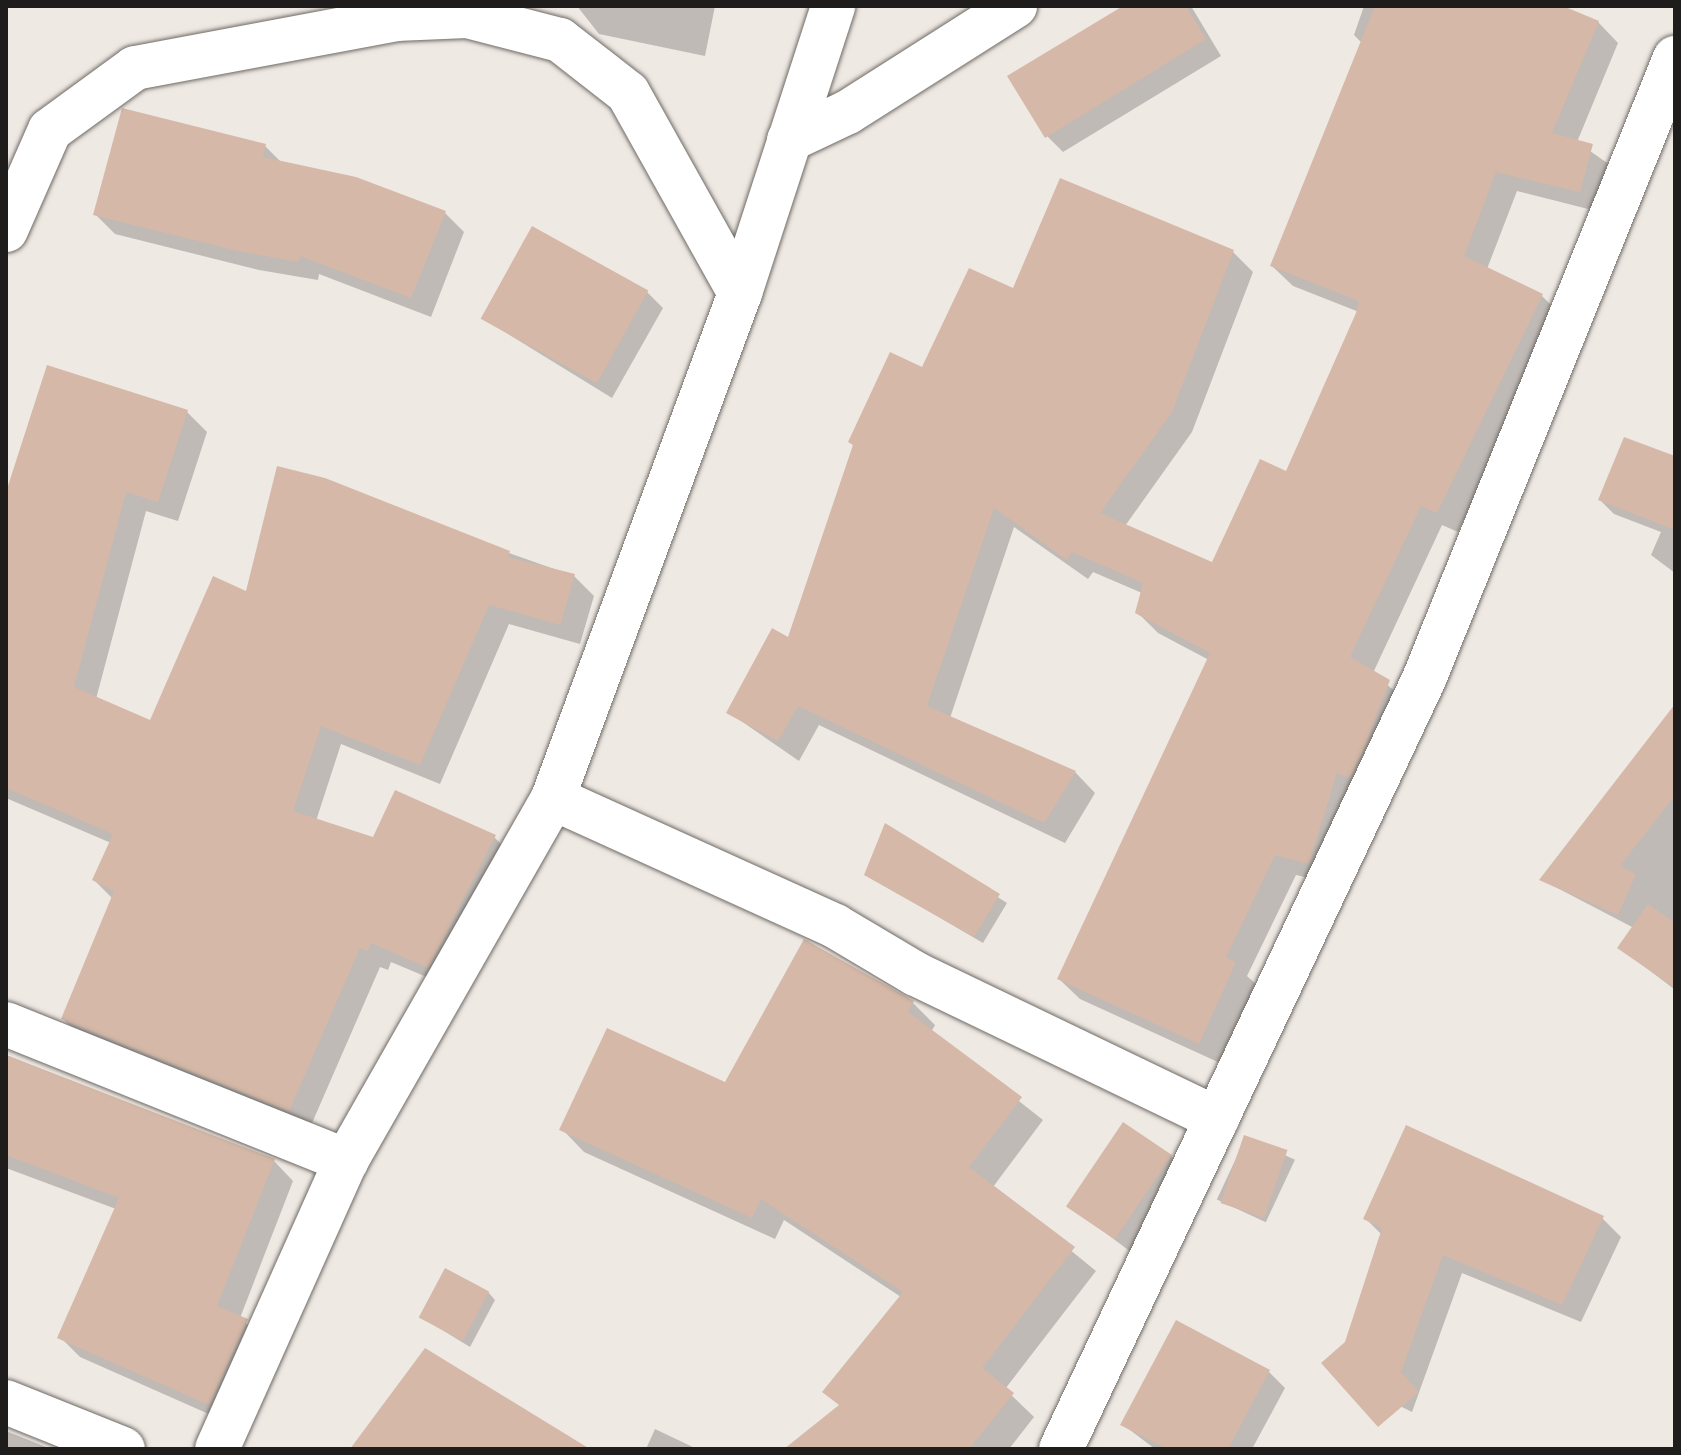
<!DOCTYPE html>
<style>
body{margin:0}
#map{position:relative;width:1681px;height:1455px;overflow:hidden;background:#efe9e4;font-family:"Crimson Pro",serif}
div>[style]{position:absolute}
.shadow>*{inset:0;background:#0003;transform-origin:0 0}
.building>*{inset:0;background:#d5b8a7;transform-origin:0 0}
.roads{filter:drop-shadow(0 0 2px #6f6a65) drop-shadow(0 0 2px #6f6a65)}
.minor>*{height:44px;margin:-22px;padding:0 22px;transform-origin:22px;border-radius:22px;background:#fff}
span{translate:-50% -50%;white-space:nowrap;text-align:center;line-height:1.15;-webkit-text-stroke:7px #fcf6f1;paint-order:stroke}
.frame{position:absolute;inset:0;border:8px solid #1f1d1b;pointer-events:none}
</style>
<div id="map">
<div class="shadow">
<i style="clip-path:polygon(577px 6px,715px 6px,705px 56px,599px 34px)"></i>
<i style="clip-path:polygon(1127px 6px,1191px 6px,1221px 56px,1063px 152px,1047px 136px)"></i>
<i style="clip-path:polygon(1364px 6px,1556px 6px,1598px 22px,1618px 43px,1577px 142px,1613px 167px,1600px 212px,1517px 191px,1487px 269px,1541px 295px,1562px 316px,1458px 532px,1442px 525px,1373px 673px,1409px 703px,1330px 883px,1296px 875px,1247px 976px,1256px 984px,1220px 1063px,1080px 999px,1059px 979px,1209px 660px,1158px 633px,1137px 612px,1142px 593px,1093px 572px,1088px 579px,1014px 527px,950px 718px,1075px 772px,1095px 793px,1065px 843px,819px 725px,799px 761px,728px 712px,789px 640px,855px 447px,850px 442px,1014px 291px,1232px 251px,1253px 272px,1192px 432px,1125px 526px,1213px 564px,1287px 474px,1359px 312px,1293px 286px,1272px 266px,1363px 44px,1354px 35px)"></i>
<i style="clip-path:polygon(265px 146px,282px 163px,445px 213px,464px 232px,431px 317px,319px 274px,318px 280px,259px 270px,115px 234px,96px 215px)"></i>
<i style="clip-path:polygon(647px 292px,663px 308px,612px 398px,482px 318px)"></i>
<i style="clip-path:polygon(187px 412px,207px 432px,178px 521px,146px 511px,96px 699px,152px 723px,248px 594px,509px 553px,574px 576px,594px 596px,580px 644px,509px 624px,440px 784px,341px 744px,316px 821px,374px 839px,494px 837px,514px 857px,448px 986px,391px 962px,388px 970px,380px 967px,309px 1130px,83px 1039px,63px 1019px,113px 899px,94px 880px,111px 843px,6px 798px,6px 499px)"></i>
<i style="clip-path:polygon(1675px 461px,1675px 573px,1651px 555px,1661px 532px,1614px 514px,1600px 500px)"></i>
<i style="clip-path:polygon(1675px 757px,1675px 988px,1674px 989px,1620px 948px,1634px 928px,1542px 880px)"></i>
<i style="clip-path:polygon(886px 826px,1007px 903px,983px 943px,867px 875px)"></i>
<i style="clip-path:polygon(912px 1002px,935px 1025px,931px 1032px,1043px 1120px,993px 1187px,1096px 1271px,1005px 1389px,1034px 1417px,1009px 1449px,891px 1449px,825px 1392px,901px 1297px,784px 1220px,775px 1239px,584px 1152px,562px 1129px,726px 1085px)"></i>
<i style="clip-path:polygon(6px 1055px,274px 1161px,293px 1181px,240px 1318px,266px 1341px,229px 1423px,80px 1357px,60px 1337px,116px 1209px,6px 1168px)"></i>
<i style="left:1246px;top:1137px;width:54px;height:69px;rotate:25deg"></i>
<i style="clip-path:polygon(1171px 1156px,1187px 1172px,1135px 1255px,1068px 1205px)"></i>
<i style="clip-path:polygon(1365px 1218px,1602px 1218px,1621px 1237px,1581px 1322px,1462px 1273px,1412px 1412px,1345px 1379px,1347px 1343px,1382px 1235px)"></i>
<i style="clip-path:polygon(488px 1292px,495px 1300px,470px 1347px,421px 1317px)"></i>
<i style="clip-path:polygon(1269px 1372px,1285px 1388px,1252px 1449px,1155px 1449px,1122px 1424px)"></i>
<i style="clip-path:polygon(655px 1429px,697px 1449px,646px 1449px)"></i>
<i style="clip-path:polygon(6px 1431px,51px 1449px,6px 1449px)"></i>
</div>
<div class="building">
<i style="clip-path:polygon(1123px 6px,1186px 6px,1206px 39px,1045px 138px,1007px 76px)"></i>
<i style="clip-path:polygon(1375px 6px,1563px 6px,1599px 21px,1552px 133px,1593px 144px,1580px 192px,1496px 172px,1464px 256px,1543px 294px,1437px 513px,1421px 506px,1350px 657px,1390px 680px,1365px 746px,1350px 778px,1337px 773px,1309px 864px,1275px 855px,1226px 957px,1236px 962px,1199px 1044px,1057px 979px,1210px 653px,1135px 613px,1143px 583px,1072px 552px,1067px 560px,994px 508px,927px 706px,1076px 771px,1044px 823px,798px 706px,778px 741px,726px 713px,772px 628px,788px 637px,853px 445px,848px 442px,890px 352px,922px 367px,969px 268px,1013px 288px,1060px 178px,1234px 250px,1172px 412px,1100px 513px,1212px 562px,1260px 459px,1286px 471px,1356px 313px,1359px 301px,1270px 266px)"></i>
<i style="clip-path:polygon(122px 108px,266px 144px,263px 157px,356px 177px,446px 211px,411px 298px,300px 256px,298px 262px,238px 251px,93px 215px)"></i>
<i style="left:532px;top:226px;width:133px;height:106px;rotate:29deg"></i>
<i style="clip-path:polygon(47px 365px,188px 410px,158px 502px,126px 492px,74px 687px,150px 720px,213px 576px,246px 591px,277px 466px,325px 478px,510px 551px,508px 557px,575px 574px,560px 625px,489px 605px,420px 765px,321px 726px,293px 811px,373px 837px,395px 790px,496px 835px,428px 968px,371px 943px,368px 951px,360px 948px,289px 1111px,61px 1019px,114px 891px,92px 880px,113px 834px,6px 788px,6px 492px)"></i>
<i style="clip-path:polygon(1624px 437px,1675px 456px,1675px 530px,1598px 500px)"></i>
<i style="clip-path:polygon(1675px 704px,1675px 795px,1620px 866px,1636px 874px,1618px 915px,1539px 880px)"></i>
<i style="clip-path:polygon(885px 823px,1000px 894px,974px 937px,864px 875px)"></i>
<i style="clip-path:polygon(1648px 904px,1675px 923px,1675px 988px,1617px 948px)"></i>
<i style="clip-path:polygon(804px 939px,914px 1001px,908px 1012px,1022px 1097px,969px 1167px,1075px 1247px,982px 1368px,1014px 1393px,969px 1449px,784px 1449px,839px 1405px,822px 1392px,903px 1292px,761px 1199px,752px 1218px,559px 1130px,607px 1028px,725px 1082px)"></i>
<i style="clip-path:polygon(6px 1055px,275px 1159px,217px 1306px,248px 1319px,209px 1405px,57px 1338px,119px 1198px,6px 1155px)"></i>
<i style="left:1123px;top:1122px;width:59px;height:102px;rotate:34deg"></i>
<i style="clip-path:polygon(1406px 1125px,1604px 1216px,1562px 1305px,1443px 1255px,1401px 1372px,1419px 1392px,1378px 1427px,1321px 1363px,1345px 1342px,1382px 1228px,1363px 1219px)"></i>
<i style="left:1244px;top:1135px;width:46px;height:72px;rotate:19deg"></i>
<i style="left:445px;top:1268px;width:50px;height:56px;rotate:28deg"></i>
<i style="clip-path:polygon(1176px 1320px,1270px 1370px,1228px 1449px,1168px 1449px,1120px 1425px)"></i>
<i style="clip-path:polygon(425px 1348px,590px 1449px,350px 1449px)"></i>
</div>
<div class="roads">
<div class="minor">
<i style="left:789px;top:140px;width:65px;rotate:-25.4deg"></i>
<i style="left:848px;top:112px;width:198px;rotate:-32.4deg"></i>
<i style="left:6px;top:230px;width:109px;rotate:-66.3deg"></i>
<i style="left:50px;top:130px;width:105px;rotate:-36.1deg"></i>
<i style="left:135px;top:68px;width:266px;rotate:-10.6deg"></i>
<i style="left:396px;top:19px;width:71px;rotate:-2.4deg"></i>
<i style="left:467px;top:16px;width:96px;rotate:14.5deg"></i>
<i style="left:560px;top:40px;width:86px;rotate:37.9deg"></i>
<i style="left:628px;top:93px;width:229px;rotate:60.8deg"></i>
<i style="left:553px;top:798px;width:310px;rotate:24.4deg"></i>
<i style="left:835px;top:926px;width:94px;rotate:30.7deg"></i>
<i style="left:916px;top:974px;width:334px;rotate:25.7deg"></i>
<i style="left:6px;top:1024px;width:367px;rotate:21.9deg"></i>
<i style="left:6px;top:1402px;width:126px;rotate:21.9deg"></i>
<i style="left:217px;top:1449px;width:316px;rotate:-65.9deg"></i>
<i style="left:346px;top:1161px;width:418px;rotate:-60.3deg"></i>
<i style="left:553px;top:798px;width:539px;rotate:-69.68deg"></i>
<i style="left:740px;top:293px;width:302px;rotate:-72deg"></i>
<i style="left:1061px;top:1449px;width:851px;rotate:-64.76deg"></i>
<i style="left:1424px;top:679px;width:670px;rotate:-67.99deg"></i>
</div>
</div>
<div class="frame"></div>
</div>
